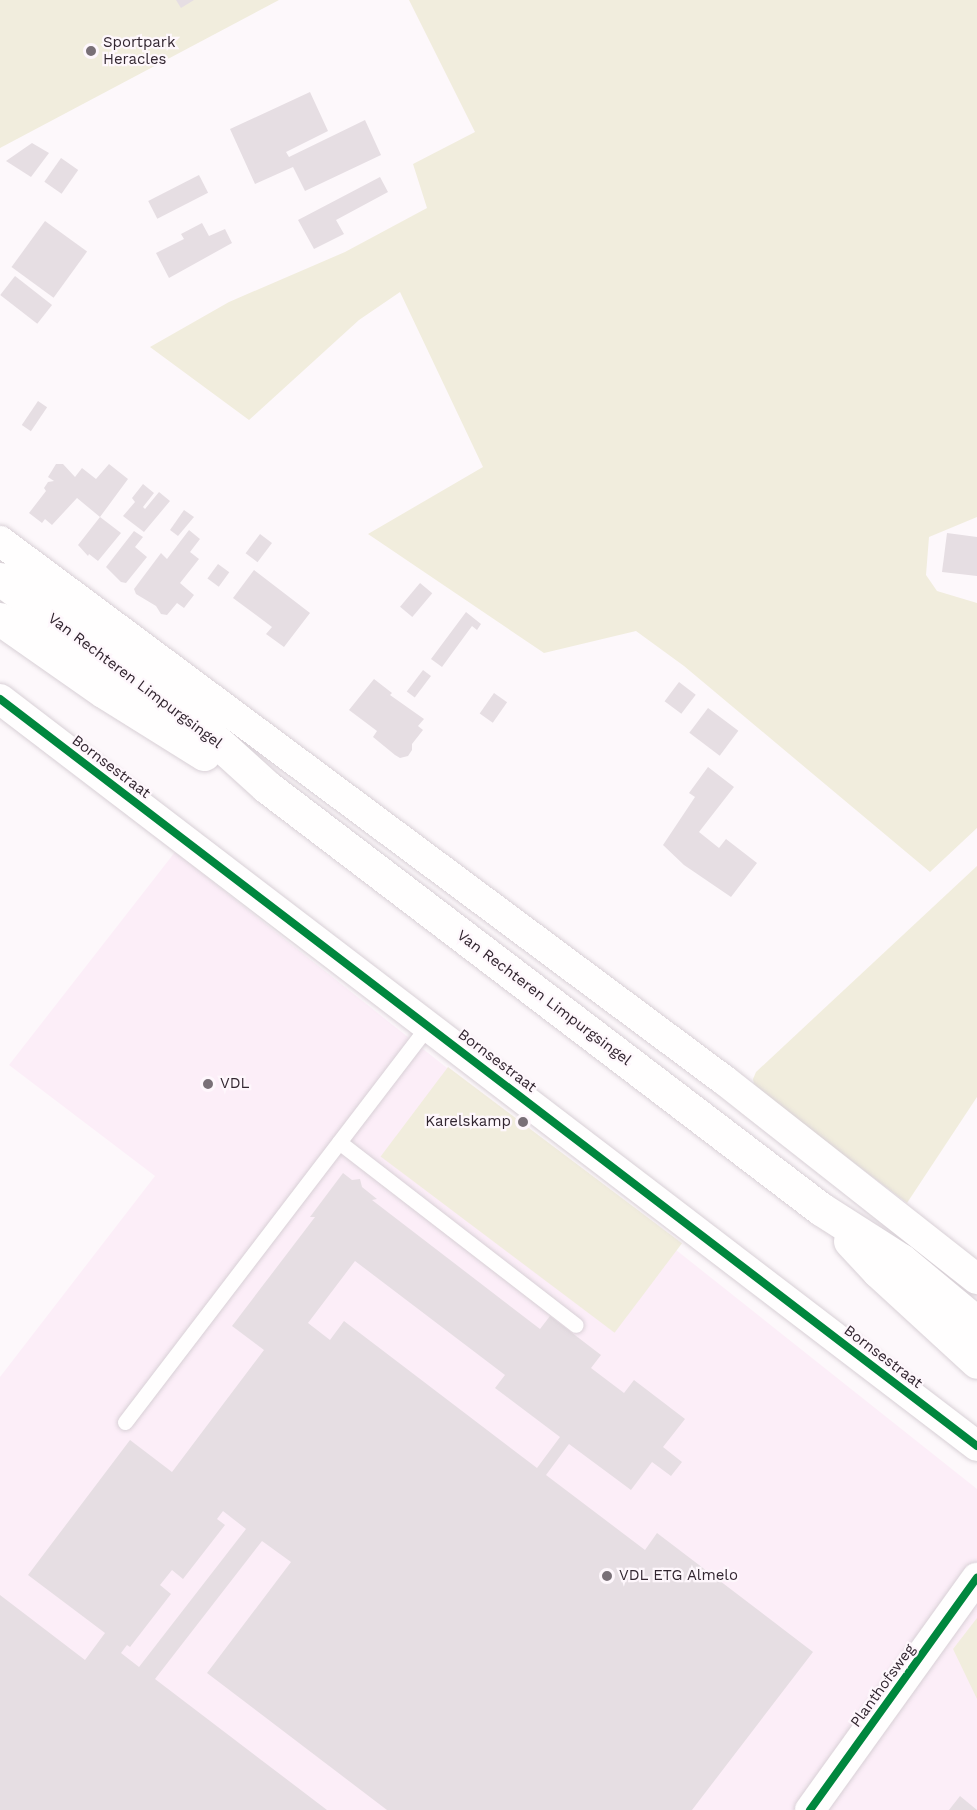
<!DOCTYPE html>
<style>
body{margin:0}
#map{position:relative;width:977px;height:1810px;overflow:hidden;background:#fdf8fb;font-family:"Work Sans",sans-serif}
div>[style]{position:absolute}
.built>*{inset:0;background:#fceef8}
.green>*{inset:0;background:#f1eddd;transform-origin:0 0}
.building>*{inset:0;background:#e6dee3;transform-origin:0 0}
.roads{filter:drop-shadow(0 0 2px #d8d0d6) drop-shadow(0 0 2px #d8d0d6)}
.service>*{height:15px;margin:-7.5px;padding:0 7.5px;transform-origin:7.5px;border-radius:7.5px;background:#fffefe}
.minor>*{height:30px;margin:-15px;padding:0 15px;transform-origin:15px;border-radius:15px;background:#fffefe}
.primary>*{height:33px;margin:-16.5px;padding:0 16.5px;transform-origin:16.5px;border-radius:16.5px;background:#fffefe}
.cycleway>*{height:8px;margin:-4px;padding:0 4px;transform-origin:4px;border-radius:4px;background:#00873e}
.dots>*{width:16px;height:16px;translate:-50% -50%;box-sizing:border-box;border:3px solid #fef7fc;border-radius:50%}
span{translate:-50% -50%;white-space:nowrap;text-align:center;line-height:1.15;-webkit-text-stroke:4.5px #fef7fc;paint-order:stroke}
.poi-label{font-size:15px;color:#322630}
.left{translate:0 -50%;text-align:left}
.right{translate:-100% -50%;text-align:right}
.street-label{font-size:15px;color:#322630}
</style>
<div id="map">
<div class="built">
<i style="clip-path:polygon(175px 852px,977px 1489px,977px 1810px,0 1810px,0 1377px,155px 1176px,9px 1065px)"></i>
</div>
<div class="green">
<i style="clip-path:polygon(0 0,279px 0,0 148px)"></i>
<i style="clip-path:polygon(409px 0,977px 0,977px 517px,929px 537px,926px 575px,937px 591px,977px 603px,977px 828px,930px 872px,684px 666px,636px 631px,544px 653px,368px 534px,483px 467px,400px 292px,359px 320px,249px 420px,150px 347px,229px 302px,345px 252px,427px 208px,413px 164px,475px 132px)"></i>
<i style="clip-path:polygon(977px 866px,977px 1097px,907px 1203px,787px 1112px,754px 1084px,753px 1079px,756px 1072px)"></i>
<i style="left:448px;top:1067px;width:293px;height:112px;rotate:37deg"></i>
<i style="clip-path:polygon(977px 1618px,977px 1699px,953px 1649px)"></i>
</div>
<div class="building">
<i style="clip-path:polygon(176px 0,194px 0,181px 8px)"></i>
<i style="clip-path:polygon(310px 92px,328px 131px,286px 152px,289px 157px,365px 120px,381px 155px,305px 191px,293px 167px,255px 184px,230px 129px)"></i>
<i style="clip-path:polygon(32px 143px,49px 153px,31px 177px,6px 161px)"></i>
<i style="left:61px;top:158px;width:21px;height:29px;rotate:35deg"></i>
<i style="left:199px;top:175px;width:20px;height:57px;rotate:63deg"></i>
<i style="clip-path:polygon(380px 177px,388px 192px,336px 220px,344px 234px,314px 249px,298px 220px)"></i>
<i style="left:45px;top:221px;width:52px;height:57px;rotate:36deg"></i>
<i style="clip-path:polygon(202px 223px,209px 236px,225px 229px,232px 243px,169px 278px,156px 253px,184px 239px,181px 234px)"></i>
<i style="left:15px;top:276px;width:47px;height:24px;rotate:38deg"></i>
<i style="left:38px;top:401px;width:11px;height:29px;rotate:34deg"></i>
<i style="clip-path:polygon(56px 464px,63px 464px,75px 477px,82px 468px,96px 479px,109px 464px,128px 479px,100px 517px,121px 533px,98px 561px,89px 554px,88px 556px,78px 545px,100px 517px,77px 498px,52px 525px,45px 519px,42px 523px,29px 513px,46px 491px,44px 488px,48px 482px,54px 481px,48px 477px)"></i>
<i style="clip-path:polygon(143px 484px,154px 493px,143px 507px,145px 509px,159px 492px,170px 501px,144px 532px,123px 516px,135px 502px,132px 498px)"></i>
<i style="clip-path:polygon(184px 510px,194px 517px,178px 536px,170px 530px)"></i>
<i style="clip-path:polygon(189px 530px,200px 539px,190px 552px,199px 559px,180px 583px,194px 595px,184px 608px,177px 603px,167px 615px,161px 614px,156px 606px,136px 594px,134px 589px,161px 553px,167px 559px)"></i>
<i style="clip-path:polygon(134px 531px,143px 537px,135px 547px,147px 557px,126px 583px,121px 582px,106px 567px)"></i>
<i style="clip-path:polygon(947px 533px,977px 537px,977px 576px,942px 572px)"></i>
<i style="left:260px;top:534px;width:15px;height:24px;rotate:37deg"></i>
<i style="left:218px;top:564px;width:14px;height:18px;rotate:36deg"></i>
<i style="clip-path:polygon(254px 570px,310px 613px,284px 647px,266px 634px,272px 627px,233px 598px)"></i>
<i style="left:420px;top:583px;width:16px;height:31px;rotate:40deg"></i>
<i style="clip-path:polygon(466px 612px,481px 624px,477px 630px,472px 626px,442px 667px,431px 659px)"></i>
<i style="left:423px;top:670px;width:10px;height:27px;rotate:37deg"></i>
<i style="clip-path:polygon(374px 679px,392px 693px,390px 695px,424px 719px,418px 726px,423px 730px,412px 744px,412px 750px,408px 756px,400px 758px,395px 755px,373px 737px,377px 731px,349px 710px)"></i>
<i style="left:679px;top:682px;width:21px;height:24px;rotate:37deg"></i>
<i style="left:494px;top:693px;width:16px;height:25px;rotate:35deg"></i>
<i style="left:708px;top:708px;width:38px;height:31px;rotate:37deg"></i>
<i style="clip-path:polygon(708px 767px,734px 787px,699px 832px,719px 848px,726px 839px,757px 863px,731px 897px,684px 865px,663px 845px,695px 797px,689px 793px)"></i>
<i style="clip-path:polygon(evenodd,343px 1173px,352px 1180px,360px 1179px,362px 1187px,377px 1199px,372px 1200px,540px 1329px,550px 1316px,601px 1355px,591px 1368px,624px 1393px,634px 1380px,685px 1419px,663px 1447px,682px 1462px,671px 1476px,652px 1462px,631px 1490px,569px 1444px,546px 1475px,645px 1550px,657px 1533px,813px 1652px,692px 1810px,387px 1810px,207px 1673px,291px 1562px,262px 1541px,155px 1679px,327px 1810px,0 1810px,0 1595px,85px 1660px,105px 1633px,28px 1575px,130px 1440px,172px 1472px,264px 1350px,232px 1326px,315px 1217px,310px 1217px,343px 1173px,355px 1261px,505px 1375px,495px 1388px,560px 1437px,537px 1468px,344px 1321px,330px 1340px,308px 1323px,355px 1261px,343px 1173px,223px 1511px,246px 1529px,139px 1667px,121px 1653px,127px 1645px,130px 1647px,171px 1594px,160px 1585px,172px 1570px,183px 1579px,225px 1525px,217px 1519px,223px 1511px)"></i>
<i style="clip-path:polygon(960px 1796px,977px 1810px,949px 1810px)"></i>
</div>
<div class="roads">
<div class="service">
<i style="left:339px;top:1142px;width:299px;rotate:37.7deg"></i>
<i style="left:125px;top:1422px;width:499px;rotate:-52.6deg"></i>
</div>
<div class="minor">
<i style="left:0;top:541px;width:903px;rotate:36.67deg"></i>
<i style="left:724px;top:1080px;width:322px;rotate:38.2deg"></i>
<i style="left:0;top:699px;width:1230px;rotate:37.4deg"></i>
<i style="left:810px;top:1810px;width:286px;rotate:-54.3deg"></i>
</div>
<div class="primary">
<i style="left:0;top:579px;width:252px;rotate:36.5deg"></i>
<i style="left:203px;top:729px;width:86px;rotate:42.2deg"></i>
<i style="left:267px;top:787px;width:696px;rotate:37.3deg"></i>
<i style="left:821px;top:1209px;width:95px;rotate:32.5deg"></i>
<i style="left:901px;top:1260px;width:99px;rotate:39.7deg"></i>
<i style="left:0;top:619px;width:126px;rotate:35deg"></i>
<i style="left:103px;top:691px;width:119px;rotate:32deg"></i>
<i style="left:850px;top:1241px;width:41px;rotate:47deg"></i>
<i style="left:878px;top:1271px;width:134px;rotate:42.6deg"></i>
</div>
</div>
<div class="cycleway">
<i style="left:0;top:699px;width:1230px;rotate:37.4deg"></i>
<i style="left:810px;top:1810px;width:286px;rotate:-54.3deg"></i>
</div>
<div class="dots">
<i style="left:91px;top:51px;background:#797077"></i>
<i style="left:208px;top:1084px;background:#797077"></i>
<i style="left:523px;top:1122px;background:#797077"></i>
<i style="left:607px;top:1576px;background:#797077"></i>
</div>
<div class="poi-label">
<span class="left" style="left:103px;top:51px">Sportpark<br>Heracles</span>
<span class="left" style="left:220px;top:1084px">VDL</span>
<span class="right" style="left:511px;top:1122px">Karelskamp</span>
<span class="left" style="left:619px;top:1576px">VDL ETG Almelo</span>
</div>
<div class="street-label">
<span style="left:135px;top:681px;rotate:37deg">Van Rechteren Limpurgsingel</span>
<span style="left:111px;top:767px;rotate:37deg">Bornsestraat</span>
<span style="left:544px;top:998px;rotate:37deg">Van Rechteren Limpurgsingel</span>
<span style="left:497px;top:1061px;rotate:37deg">Bornsestraat</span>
<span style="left:883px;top:1357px;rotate:37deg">Bornsestraat</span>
<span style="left:883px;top:1686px;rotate:-54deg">Planthofsweg</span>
</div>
</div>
